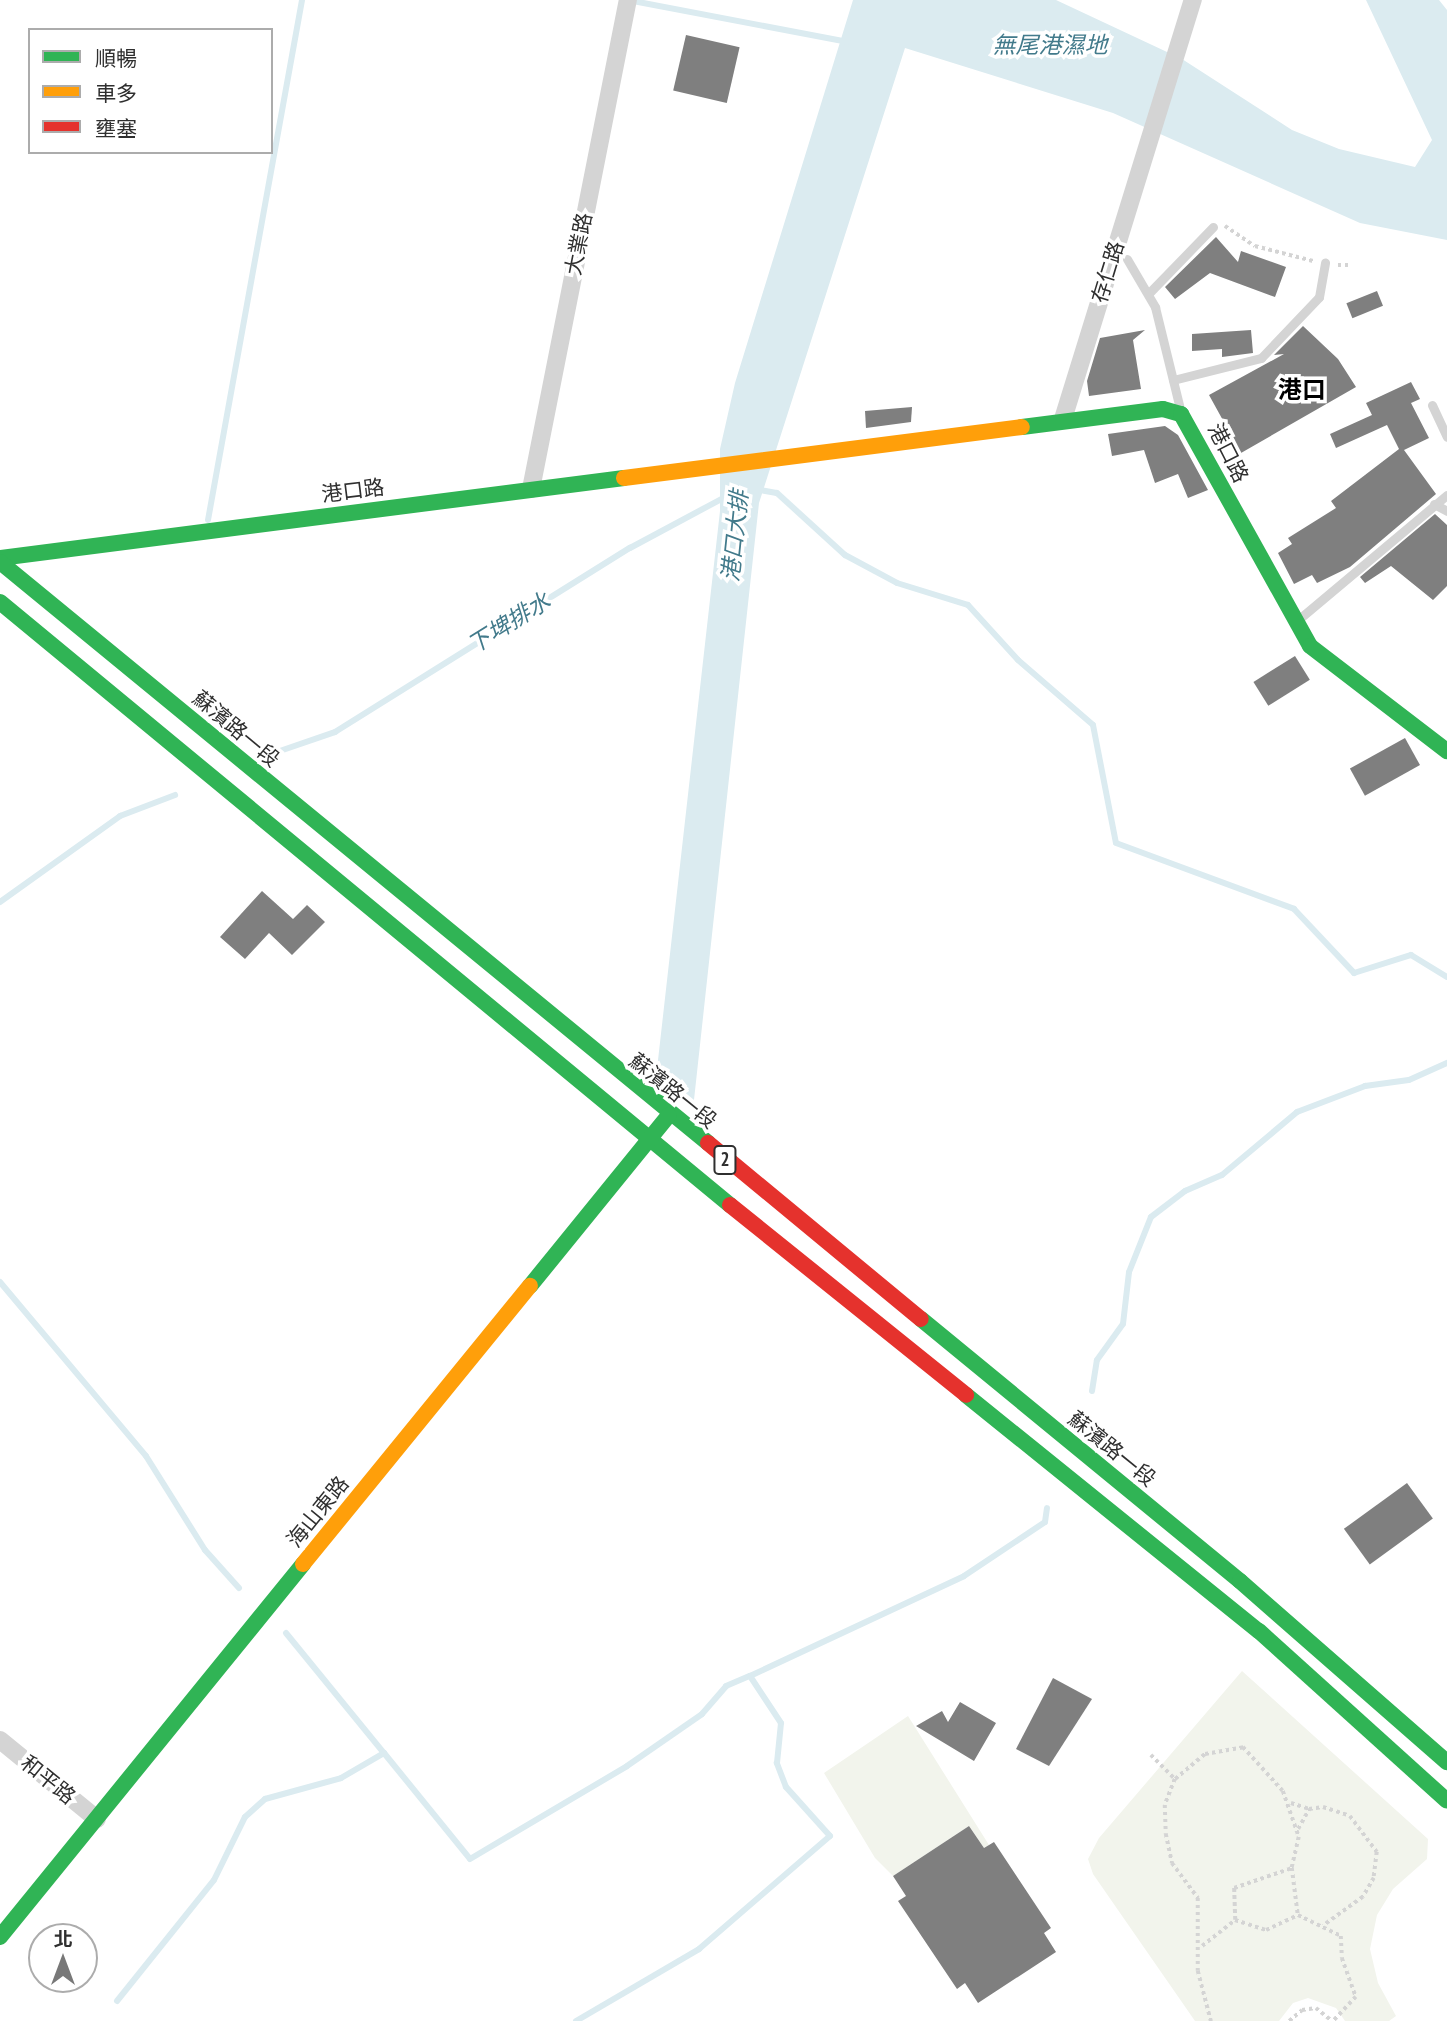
<!DOCTYPE html>
<meta charset="utf-8">
<style>
body{margin:0}
#map{position:relative;width:1447px;height:2021px;overflow:hidden;background:#fff;font-family:"PT Sans Narrow","Noto Sans TC",sans-serif}
div>[style]{position:absolute}
.green>*{inset:0;background:#f2f4ec}
.water>*{inset:0;background:#dbebf0}
.stream>*{height:6px;margin:-3px;padding:0 3px;transform-origin:3px;border-radius:3px;background:#dbebf0}
.building>*{inset:0;background:#7f7f7f;transform-origin:0 0}
.path>*{height:3.5px;margin-top:-1.75px;transform-origin:0;background:repeating-linear-gradient(90deg,#d4d4d4 0 3.5px,transparent 0 7px)}
.lane>*{height:9px;margin:-4.5px;padding:0 4.5px;transform-origin:4.5px;border-radius:4.5px;background:#d4d4d4}
.street>*{height:18px;margin:-9px;padding:0 9px;transform-origin:9px;border-radius:9px;background:#d4d4d4}
.fast>*{height:16px;margin:-8px;padding:0 8px;transform-origin:8px;border-radius:8px;background:#30b455}
.slow>*{height:16px;margin:-8px;padding:0 8px;transform-origin:8px;border-radius:8px;background:#ff9f0a}
.jam>*{height:16px;margin:-8px;padding:0 8px;transform-origin:8px;border-radius:8px;background:#e5322d}
span{translate:-50% -50%;white-space:nowrap;text-align:center;line-height:1.15;-webkit-text-stroke:7px #fff;paint-order:stroke}
.shield-label span{padding:2px 5px;background:#fff;border:2px solid;border-radius:5px;-webkit-text-stroke-width:0}
.shield-label{font-size:19px;color:#2f2f2f;font-weight:700}
.street-label{font-size:21px;color:#2f2f2f}
.water-label{font-size:23px;color:#427a8b;font-style:italic}
.quarter-label{font-size:24px;color:#000;font-weight:700}
.legend{position:absolute;left:28px;top:28px;width:245px;height:126px;box-sizing:border-box;background:#fff;border:2px solid #acacac;margin:0;padding:9px 12px;list-style:none;font-size:21px;color:#2f2f2f}
.legend li{display:flex;align-items:center;gap:14px;height:35px}
.legend b{width:35px;border:2px solid #acacac}
.north{position:absolute;left:28px;top:1923px;width:70px;height:70px;box-sizing:border-box;background:#fff;border:2px solid #acacac;border-radius:50%;rotate:0deg;font-size:19px;font-weight:700;line-height:28px;text-align:center;color:#2f2f2f}
.north::after{content:'';display:block;margin:auto;width:24px;height:32px;background:#787878;clip-path:polygon(50% 0,100% 100%,50% 72%,0 100%)}
</style>
<div id="map">
<div class="green">
<i style="clip-path:polygon(1242px 1671px,1428px 1839px,1427px 1859px,1393px 1889px,1377px 1915px,1370px 1949px,1378px 1983px,1396px 2016px,1389px 2021px,1345px 2021px,1336px 2008px,1308px 1998px,1293px 2003px,1279px 2021px,1195px 2021px,1093px 1874px,1088px 1859px,1099px 1838px)"></i>
<i style="clip-path:polygon(908px 1716px,989px 1845px,984px 1848px,969px 1826px,893px 1876px,875px 1858px,824px 1773px)"></i>
</div>
<div class="water">
<i style="clip-path:polygon(853px 0,1056px 0,1182px 59px,1292px 130px,1339px 149px,1415px 167px,1432px 140px,1366px 0,1439px 0,1447px 10px,1447px 240px,1360px 223px,1113px 113px,905px 48px,759px 503px,694px 1100px,657px 1069px,720px 511px,720px 449px,735px 383px)"></i>
</div>
<div class="stream">
<i style="left:633px;top:1px;width:219px;rotate:10.8deg"></i>
<i style="left:754px;top:489px;width:23px;rotate:10deg"></i>
<i style="left:777px;top:493px;width:92px;rotate:42.4deg"></i>
<i style="left:845px;top:555px;width:59px;rotate:28.3deg"></i>
<i style="left:897px;top:583px;width:74px;rotate:17.2deg"></i>
<i style="left:968px;top:605px;width:74px;rotate:47.7deg"></i>
<i style="left:1018px;top:660px;width:99px;rotate:40.9deg"></i>
<i style="left:1093px;top:725px;width:120px;rotate:79deg"></i>
<i style="left:1116px;top:843px;width:190px;rotate:20.3deg"></i>
<i style="left:1294px;top:909px;width:88px;rotate:46.8deg"></i>
<i style="left:1354px;top:973px;width:60px;rotate:-17.5deg"></i>
<i style="left:1411px;top:955px;width:42px;rotate:31.4deg"></i>
<i style="left:208px;top:520px;width:528px;rotate:-79.75deg"></i>
<i style="left:274px;top:753px;width:65px;rotate:-19deg"></i>
<i style="left:335px;top:732px;width:348px;rotate:-32deg"></i>
<i style="left:630px;top:548px;width:110px;rotate:-28.2deg"></i>
<i style="left:0;top:902px;width:148px;rotate:-35.6deg"></i>
<i style="left:120px;top:816px;width:59px;rotate:-20.9deg"></i>
<i style="left:0;top:1282px;width:227px;rotate:50deg"></i>
<i style="left:146px;top:1456px;width:111px;rotate:57.9deg"></i>
<i style="left:205px;top:1550px;width:51px;rotate:48.2deg"></i>
<i style="left:1092px;top:1391px;width:31px;rotate:-81deg"></i>
<i style="left:1097px;top:1360px;width:44px;rotate:-54.2deg"></i>
<i style="left:1123px;top:1324px;width:52px;rotate:-83.4deg"></i>
<i style="left:1129px;top:1272px;width:59px;rotate:-68.2deg"></i>
<i style="left:1151px;top:1217px;width:43px;rotate:-37.4deg"></i>
<i style="left:1185px;top:1191px;width:40px;rotate:-23.4deg"></i>
<i style="left:1222px;top:1175px;width:98px;rotate:-40deg"></i>
<i style="left:1297px;top:1112px;width:73px;rotate:-20.9deg"></i>
<i style="left:1365px;top:1086px;width:44px;rotate:-7.8deg"></i>
<i style="left:1409px;top:1080px;width:42px;rotate:-24.1deg"></i>
<i style="left:286px;top:1633px;width:155px;rotate:50.8deg"></i>
<i style="left:117px;top:2001px;width:155px;rotate:-51.3deg"></i>
<i style="left:214px;top:1880px;width:70px;rotate:-63.8deg"></i>
<i style="left:245px;top:1817px;width:27px;rotate:-42deg"></i>
<i style="left:265px;top:1799px;width:79px;rotate:-15.4deg"></i>
<i style="left:341px;top:1778px;width:50px;rotate:-30.2deg"></i>
<i style="left:384px;top:1753px;width:136px;rotate:50.9deg"></i>
<i style="left:470px;top:1859px;width:182px;rotate:-30.6deg"></i>
<i style="left:627px;top:1766px;width:91px;rotate:-34.7deg"></i>
<i style="left:702px;top:1714px;width:37px;rotate:-49deg"></i>
<i style="left:726px;top:1686px;width:26px;rotate:-23deg"></i>
<i style="left:576px;top:2021px;width:143px;rotate:-30.3deg"></i>
<i style="left:699px;top:1949px;width:173px;rotate:-40.8deg"></i>
<i style="left:830px;top:1836px;width:66px;rotate:-131.9deg"></i>
<i style="left:786px;top:1787px;width:26px;rotate:-111deg"></i>
<i style="left:777px;top:1763px;width:40px;rotate:-84.3deg"></i>
<i style="left:781px;top:1723px;width:56px;rotate:-123.4deg"></i>
<i style="left:750px;top:1676px;width:236px;rotate:-25deg"></i>
<i style="left:964px;top:1576px;width:97px;rotate:-33.7deg"></i>
<i style="left:1045px;top:1522px;width:14px;rotate:-82deg"></i>
</div>
<div class="building">
<i style="left:686px;top:35px;width:55px;height:57px;rotate:13deg"></i>
<i style="clip-path:polygon(1216px 237px,1238px 262px,1241px 251px,1286px 267px,1275px 297px,1210px 273px,1175px 299px,1165px 287px)"></i>
<i style="left:1377px;top:291px;width:16px;height:33px;rotate:68deg"></i>
<i style="clip-path:polygon(1303px 326px,1338px 359px,1356px 387px,1241px 453px,1209px 395px,1284px 354px,1274px 355px)"></i>
<i style="clip-path:polygon(1145px 330px,1133px 340px,1141px 389px,1089px 396px,1087px 381px,1100px 338px)"></i>
<i style="clip-path:polygon(1251px 330px,1253px 353px,1222px 357px,1222px 349px,1192px 351px,1192px 334px)"></i>
<i style="clip-path:polygon(1411px 382px,1420px 399px,1411px 403px,1429px 438px,1404px 450px,1436px 494px,1350px 567px,1317px 583px,1312px 575px,1294px 584px,1278px 553px,1292px 544px,1288px 538px,1336px 508px,1331px 501px,1399px 449px,1387px 425px,1336px 448px,1330px 434px,1372px 415px,1366px 403px)"></i>
<i style="clip-path:polygon(912px 407px,911px 422px,866px 428px,865px 411px)"></i>
<i style="clip-path:polygon(1165px 426px,1178px 435px,1208px 490px,1188px 498px,1178px 474px,1155px 483px,1144px 450px,1112px 456px,1108px 434px)"></i>
<i style="clip-path:polygon(1435px 514px,1447px 525px,1447px 586px,1433px 600px,1391px 566px,1365px 583px,1360px 577px)"></i>
<i style="left:1295px;top:656px;width:28px;height:49px;rotate:58deg"></i>
<i style="left:1405px;top:738px;width:31px;height:63px;rotate:61deg"></i>
<i style="clip-path:polygon(262px 891px,293px 919px,307px 905px,325px 922px,292px 955px,269px 933px,245px 959px,220px 937px)"></i>
<i style="left:1407px;top:1483px;width:44px;height:78px;rotate:54deg"></i>
<i style="clip-path:polygon(1053px 1678px,1092px 1699px,1049px 1766px,1016px 1749px)"></i>
<i style="clip-path:polygon(960px 1702px,996px 1723px,974px 1761px,916px 1726px,942px 1711px,948px 1722px)"></i>
<i style="clip-path:polygon(969px 1826px,984px 1848px,994px 1842px,1051px 1928px,1044px 1933px,1056px 1952px,978px 2003px,965px 1983px,957px 1989px,898px 1901px,906px 1896px,893px 1876px)"></i>
</div>
<div class="path">
<i style="left:1225px;top:226px;width:36px;rotate:34deg"></i>
<i style="left:1255px;top:246px;width:60px;rotate:14.5deg"></i>
<i style="left:1338px;top:265px;width:14px"></i>
<i style="left:1151px;top:1755px;width:34px;rotate:45deg"></i>
<i style="left:1175px;top:1779px;width:39px;rotate:-40deg"></i>
<i style="left:1205px;top:1754px;width:39px;rotate:-10deg"></i>
<i style="left:1243px;top:1747px;width:59px;rotate:47.7deg"></i>
<i style="left:1283px;top:1791px;width:49px;rotate:70.8deg"></i>
<i style="left:1299px;top:1837px;width:32px;rotate:103deg"></i>
<i style="left:1292px;top:1868px;width:47px;rotate:82.7deg"></i>
<i style="left:1298px;top:1915px;width:48px;rotate:26deg"></i>
<i style="left:1341px;top:1936px;width:22px;rotate:87deg"></i>
<i style="left:1342px;top:1958px;width:41px;rotate:70.3deg"></i>
<i style="left:1356px;top:1997px;width:33px;rotate:133deg"></i>
<i style="left:1175px;top:1779px;width:28px;rotate:111deg"></i>
<i style="left:1165px;top:1805px;width:29px;rotate:88deg"></i>
<i style="left:1166px;top:1834px;width:30px;rotate:78deg"></i>
<i style="left:1172px;top:1863px;width:44px;rotate:53.4deg"></i>
<i style="left:1198px;top:1898px;width:73px;rotate:90deg"></i>
<i style="left:1198px;top:1971px;width:52px;rotate:75.4deg"></i>
<i style="left:1291px;top:1803px;width:19px;rotate:18deg"></i>
<i style="left:1298px;top:1829px;width:23px;rotate:-61deg"></i>
<i style="left:1309px;top:1809px;width:14px;rotate:-8deg"></i>
<i style="left:1323px;top:1807px;width:28px;rotate:18deg"></i>
<i style="left:1350px;top:1816px;width:45px;rotate:53.1deg"></i>
<i style="left:1377px;top:1852px;width:26px;rotate:97deg"></i>
<i style="left:1374px;top:1878px;width:22px;rotate:120deg"></i>
<i style="left:1363px;top:1897px;width:49px;rotate:144.1deg"></i>
<i style="left:1235px;top:1920px;width:33px;rotate:18deg"></i>
<i style="left:1266px;top:1930px;width:35px;rotate:-25deg"></i>
<i style="left:1202px;top:1946px;width:42px;rotate:-38.2deg"></i>
<i style="left:1235px;top:1920px;width:32px;rotate:-92deg"></i>
<i style="left:1234px;top:1888px;width:61px;rotate:-19deg"></i>
<i style="left:1289px;top:2021px;width:17px;rotate:-40deg"></i>
<i style="left:1302px;top:2010px;width:14px;rotate:-8deg"></i>
<i style="left:1316px;top:2008px;width:21px;rotate:39deg"></i>
</div>
<div class="lane">
<i style="left:1127px;top:259px;width:56px;rotate:59.7deg"></i>
<i style="left:1155px;top:307px;width:105px;rotate:76.2deg"></i>
<i style="left:1149px;top:293px;width:92px;rotate:-45.9deg"></i>
<i style="left:1173px;top:380px;width:91px;rotate:-14deg"></i>
<i style="left:1261px;top:358px;width:84px;rotate:-46.4deg"></i>
<i style="left:1319px;top:297px;width:35px;rotate:-80deg"></i>
<i style="left:1432px;top:405px;width:35px;rotate:65deg"></i>
<i style="left:1434px;top:504px;width:15px;rotate:28deg"></i>
<i style="left:1299px;top:619px;width:193px;rotate:-40deg"></i>
</div>
<div class="street">
<i style="left:1063px;top:419px;width:439px;rotate:-72.8deg"></i>
<i style="left:531px;top:489px;width:499px;rotate:-78.8deg"></i>
<i style="left:0;top:1740px;width:125px;rotate:39.2deg"></i>
</div>
<div class="fast">
<i style="left:1022px;top:427px;width:142px;rotate:-7.3deg"></i>
<i style="left:1163px;top:409px;width:19px;rotate:16deg"></i>
<i style="left:1181px;top:414px;width:265px;rotate:60.9deg"></i>
<i style="left:1310px;top:646px;width:173px;rotate:37.5deg"></i>
<i style="left:0;top:558px;width:629px;rotate:-7.31deg"></i>
<i style="left:0;top:562px;width:916px;rotate:39.37deg"></i>
<i style="left:0;top:602px;width:947px;rotate:39.56deg"></i>
<i style="left:530px;top:1286px;width:220px;rotate:-50.9deg"></i>
<i style="left:921px;top:1319px;width:413px;rotate:39.4deg"></i>
<i style="left:1240px;top:1581px;width:275px;rotate:41.2deg"></i>
<i style="left:966px;top:1395px;width:376px;rotate:38.9deg"></i>
<i style="left:1259px;top:1631px;width:253px;rotate:42.1deg"></i>
<i style="left:0;top:1937px;width:481px;rotate:-50.9deg"></i>
</div>
<div class="slow">
<i style="left:624px;top:478px;width:401px;rotate:-7.3deg"></i>
<i style="left:303px;top:1564px;width:359px;rotate:-50.8deg"></i>
</div>
<div class="jam">
<i style="left:708px;top:1143px;width:276px;rotate:39.6deg"></i>
<i style="left:730px;top:1205px;width:303px;rotate:38.8deg"></i>
</div>
<div class="shield-label">
<span style="left:725px;top:1160px">2</span>
</div>
<div class="street-label">
<span style="left:579px;top:244px;rotate:-79deg">大業路</span>
<span style="left:1108px;top:272px;rotate:-73deg">存仁路</span>
<span style="left:1228px;top:453px;rotate:63deg">港口路</span>
<span style="left:353px;top:491px;rotate:-7deg">港口路</span>
<span style="left:236px;top:729px;rotate:40deg">蘇濱路一段</span>
<span style="left:673px;top:1091px;rotate:39deg">蘇濱路一段</span>
<span style="left:1112px;top:1449px;rotate:39deg">蘇濱路一段</span>
<span style="left:318px;top:1512px;rotate:-51deg">海山東路</span>
<span style="left:48px;top:1780px;rotate:39deg">和平路</span>
</div>
<div class="water-label">
<span style="left:1050px;top:45px">無尾港濕地</span>
<span style="left:735px;top:536px;rotate:-84deg">港口大排</span>
<span style="left:509px;top:623px;rotate:-32deg">下埤排水</span>
</div>
<div class="quarter-label">
<span style="left:1302px;top:390px">港口</span>
</div>
<ul class="legend">
<li><b style="height:9px;background:#30b455"></b>順暢</li>
<li><b style="height:9px;background:#ff9f0a"></b>車多</li>
<li><b style="height:9px;background:#e5322d"></b>壅塞</li>
</ul>
<div class="north">北</div>
</div>
